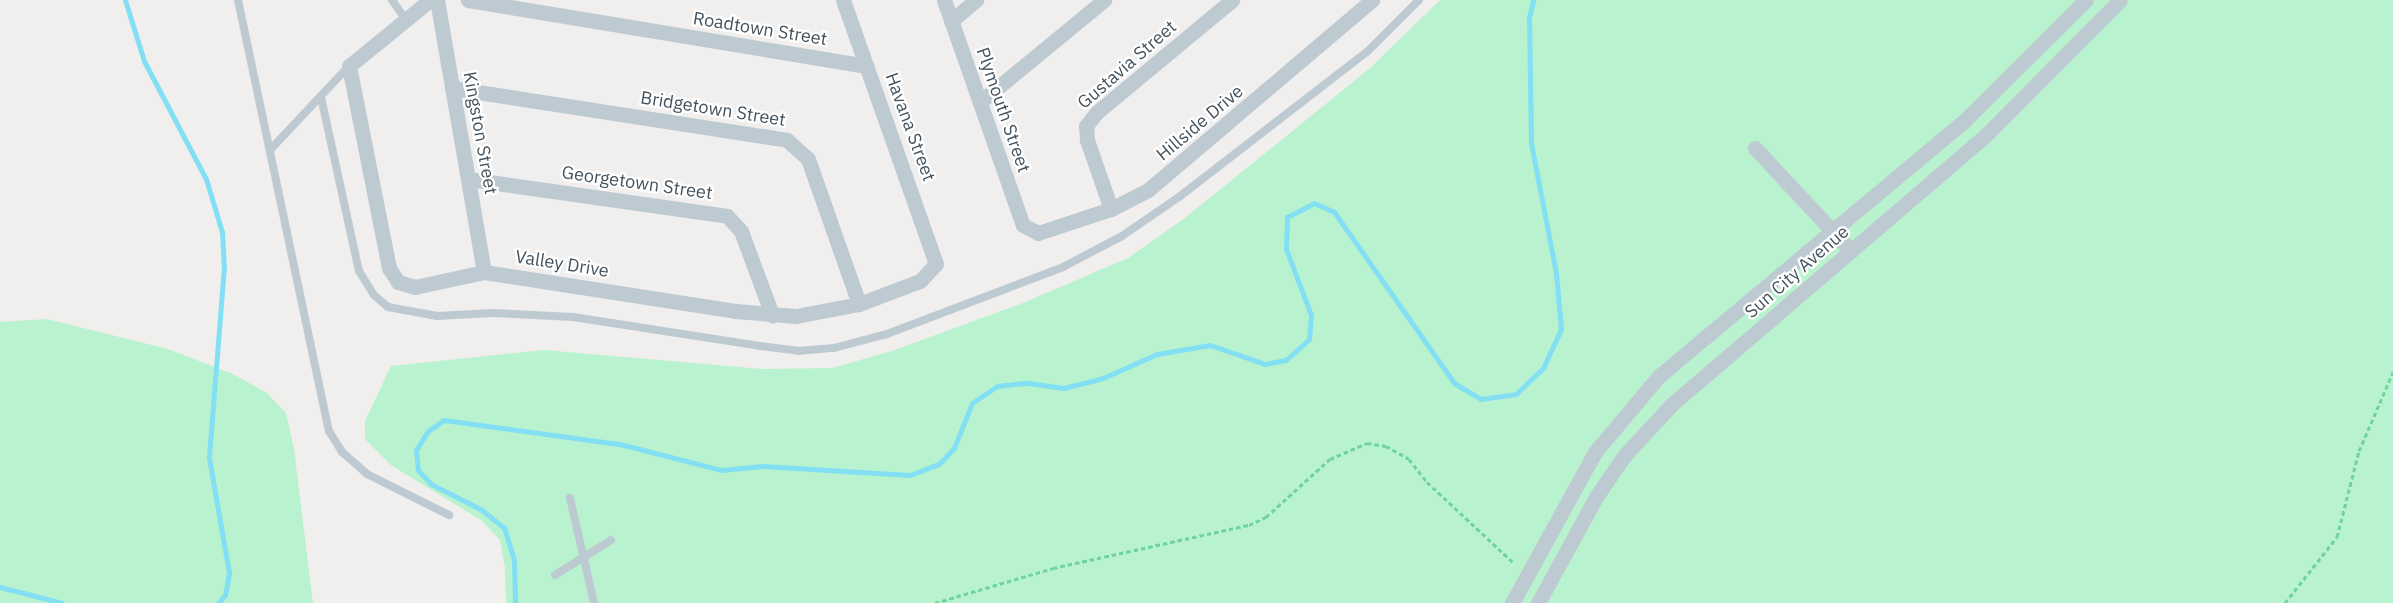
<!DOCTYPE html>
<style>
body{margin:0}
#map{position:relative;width:2393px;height:603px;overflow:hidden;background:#f1eeee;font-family:"IBM Plex Sans",sans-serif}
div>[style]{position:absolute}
.green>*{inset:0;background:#b9f2ce}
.stream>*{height:5px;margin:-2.5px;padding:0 2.5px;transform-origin:2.5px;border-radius:2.5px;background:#83dff3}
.path>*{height:3px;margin-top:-1.5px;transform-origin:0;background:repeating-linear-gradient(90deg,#6fd39e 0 4.5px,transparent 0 7.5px)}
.lane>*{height:8px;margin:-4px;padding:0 4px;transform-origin:4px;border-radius:4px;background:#becad2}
.street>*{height:15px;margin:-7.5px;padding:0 7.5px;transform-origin:7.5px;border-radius:7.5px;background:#becad2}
span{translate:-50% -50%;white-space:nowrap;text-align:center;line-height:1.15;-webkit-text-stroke:4.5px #fff;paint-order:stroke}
.street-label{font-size:18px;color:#45535e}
</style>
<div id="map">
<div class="green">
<i style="clip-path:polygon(1440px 0,2393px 0,2393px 603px,506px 603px,505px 568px,500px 540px,481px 520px,392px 466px,365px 439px,365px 421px,391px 366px,544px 350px,762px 369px,832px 368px,892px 351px,1023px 303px,1128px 258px,1185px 218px,1369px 69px)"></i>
<i style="clip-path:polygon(47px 319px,168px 349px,233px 374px,267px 393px,286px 413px,294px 449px,313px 603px,0 603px,0 322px)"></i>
</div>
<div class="stream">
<i style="left:125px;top:0;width:64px;rotate:72.7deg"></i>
<i style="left:144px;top:61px;width:133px;rotate:62.3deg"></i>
<i style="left:206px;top:179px;width:55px;rotate:73.2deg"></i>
<i style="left:222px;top:232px;width:34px;rotate:87deg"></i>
<i style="left:224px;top:266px;width:193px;rotate:94.5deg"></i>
<i style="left:209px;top:458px;width:117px;rotate:80.1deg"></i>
<i style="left:229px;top:573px;width:22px;rotate:100deg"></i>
<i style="left:225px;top:595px;width:11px;rotate:131deg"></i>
<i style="left:0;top:587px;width:64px;rotate:14.5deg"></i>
<i style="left:515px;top:603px;width:43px;rotate:-91.3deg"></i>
<i style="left:514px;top:560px;width:34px;rotate:-107deg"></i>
<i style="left:504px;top:528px;width:28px;rotate:-141deg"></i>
<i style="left:482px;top:510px;width:57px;rotate:-153deg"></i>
<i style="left:431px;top:484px;width:19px;rotate:-133deg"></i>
<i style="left:418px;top:470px;width:20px;rotate:-96deg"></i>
<i style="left:416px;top:450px;width:22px;rotate:-58deg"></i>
<i style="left:428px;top:431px;width:19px;rotate:-35deg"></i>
<i style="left:444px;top:420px;width:178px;rotate:7.8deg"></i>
<i style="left:620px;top:444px;width:104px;rotate:14.4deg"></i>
<i style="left:721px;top:470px;width:42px;rotate:-5.4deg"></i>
<i style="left:763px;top:466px;width:147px;rotate:3.5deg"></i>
<i style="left:910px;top:475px;width:31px;rotate:-21deg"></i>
<i style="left:939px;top:464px;width:22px;rotate:-47deg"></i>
<i style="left:954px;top:448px;width:48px;rotate:-68.2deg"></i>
<i style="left:972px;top:403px;width:30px;rotate:-34deg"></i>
<i style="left:997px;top:386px;width:31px;rotate:-6deg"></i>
<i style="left:1028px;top:383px;width:36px;rotate:8deg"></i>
<i style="left:1064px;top:388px;width:40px;rotate:-14.4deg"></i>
<i style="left:1103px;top:378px;width:59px;rotate:-24deg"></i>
<i style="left:1157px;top:354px;width:54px;rotate:-9.6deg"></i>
<i style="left:1210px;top:345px;width:58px;rotate:19.1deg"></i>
<i style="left:1265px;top:364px;width:21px;rotate:-11deg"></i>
<i style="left:1286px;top:360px;width:31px;rotate:-42deg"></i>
<i style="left:1309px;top:339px;width:24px;rotate:-85deg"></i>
<i style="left:1311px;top:315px;width:71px;rotate:-110.7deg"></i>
<i style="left:1286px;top:249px;width:32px;rotate:-88deg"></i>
<i style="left:1287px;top:217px;width:30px;rotate:-27deg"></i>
<i style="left:1314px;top:203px;width:22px;rotate:24deg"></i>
<i style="left:1334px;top:212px;width:209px;rotate:54.9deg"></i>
<i style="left:1454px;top:383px;width:31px;rotate:31deg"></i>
<i style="left:1481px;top:399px;width:35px;rotate:-8deg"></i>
<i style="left:1516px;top:394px;width:37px;rotate:-44deg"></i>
<i style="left:1543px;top:368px;width:43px;rotate:-65.2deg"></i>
<i style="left:1561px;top:329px;width:56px;rotate:-95.1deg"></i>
<i style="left:1556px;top:273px;width:132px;rotate:-100.9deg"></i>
<i style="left:1531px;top:143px;width:125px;rotate:-90.9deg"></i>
<i style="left:1529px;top:18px;width:18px;rotate:-77deg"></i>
</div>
<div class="path">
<i style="left:935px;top:603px;width:123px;rotate:-16.5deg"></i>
<i style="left:1053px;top:568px;width:201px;rotate:-12.4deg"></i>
<i style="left:1249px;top:525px;width:19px;rotate:-25deg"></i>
<i style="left:1266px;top:517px;width:86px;rotate:-42.2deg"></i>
<i style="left:1330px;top:459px;width:40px;rotate:-23.4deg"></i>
<i style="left:1367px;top:443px;width:19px;rotate:9deg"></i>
<i style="left:1386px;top:446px;width:26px;rotate:29deg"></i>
<i style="left:1409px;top:459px;width:29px;rotate:52deg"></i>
<i style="left:1427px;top:482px;width:120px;rotate:43deg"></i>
<i style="left:2285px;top:603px;width:84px;rotate:-51.8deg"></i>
<i style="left:2337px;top:537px;width:89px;rotate:-75.7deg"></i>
<i style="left:2359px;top:451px;width:86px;rotate:-66.7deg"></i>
</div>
<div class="lane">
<i style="left:238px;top:0;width:441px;rotate:78.1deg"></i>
<i style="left:329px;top:431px;width:25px;rotate:58deg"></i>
<i style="left:342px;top:452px;width:33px;rotate:41deg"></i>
<i style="left:367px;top:474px;width:92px;rotate:26.6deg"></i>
<i style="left:392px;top:0;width:24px;rotate:55deg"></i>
<i style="left:321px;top:97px;width:178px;rotate:77.7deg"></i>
<i style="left:359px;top:271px;width:28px;rotate:58deg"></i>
<i style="left:374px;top:295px;width:18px;rotate:41deg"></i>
<i style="left:388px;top:307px;width:50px;rotate:10.4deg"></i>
<i style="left:437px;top:316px;width:56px;rotate:-3.1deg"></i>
<i style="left:493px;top:313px;width:80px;rotate:2.9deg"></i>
<i style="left:573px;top:317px;width:189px;rotate:8.8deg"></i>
<i style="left:760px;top:346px;width:38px;rotate:7deg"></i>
<i style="left:798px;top:351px;width:36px;rotate:-5deg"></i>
<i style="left:834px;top:348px;width:55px;rotate:-14.8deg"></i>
<i style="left:887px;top:334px;width:188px;rotate:-20.8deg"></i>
<i style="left:1063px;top:267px;width:67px;rotate:-27.7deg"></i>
<i style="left:1122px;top:236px;width:69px;rotate:-34.4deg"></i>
<i style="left:1179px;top:197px;width:239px;rotate:-37.7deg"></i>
<i style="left:1368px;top:51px;width:72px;rotate:-45deg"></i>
<i style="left:270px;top:150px;width:115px;rotate:-46.8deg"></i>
<i style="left:570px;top:498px;width:108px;rotate:77.1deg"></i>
<i style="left:555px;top:575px;width:66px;rotate:-32deg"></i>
</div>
<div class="street">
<i style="left:430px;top:0;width:104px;rotate:140.8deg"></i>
<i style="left:349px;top:66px;width:206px;rotate:78.8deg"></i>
<i style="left:389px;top:268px;width:17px;rotate:57deg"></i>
<i style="left:398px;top:282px;width:18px;rotate:16deg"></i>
<i style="left:415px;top:287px;width:71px;rotate:-12.3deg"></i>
<i style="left:484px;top:272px;width:254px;rotate:8.8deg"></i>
<i style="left:735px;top:311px;width:61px;rotate:4.7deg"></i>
<i style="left:796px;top:316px;width:64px;rotate:-10.8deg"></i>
<i style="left:859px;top:304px;width:65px;rotate:-20.7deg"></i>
<i style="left:920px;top:281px;width:23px;rotate:-47deg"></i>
<i style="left:936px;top:264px;width:280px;rotate:-109.4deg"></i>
<i style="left:437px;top:0;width:276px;rotate:80.2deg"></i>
<i style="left:468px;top:0;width:404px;rotate:9.4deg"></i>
<i style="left:944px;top:0;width:238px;rotate:70.7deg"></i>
<i style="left:1023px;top:225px;width:17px;rotate:28deg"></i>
<i style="left:1038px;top:233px;width:77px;rotate:-18.2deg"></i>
<i style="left:1111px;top:209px;width:42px;rotate:-27.2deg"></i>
<i style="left:1148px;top:190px;width:294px;rotate:-40.3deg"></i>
<i style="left:951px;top:21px;width:33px;rotate:-40deg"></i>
<i style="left:452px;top:88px;width:339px;rotate:8.8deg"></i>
<i style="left:787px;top:140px;width:28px;rotate:42deg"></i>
<i style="left:808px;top:159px;width:154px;rotate:70.6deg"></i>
<i style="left:980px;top:102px;width:161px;rotate:-39.4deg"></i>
<i style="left:1755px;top:148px;width:141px;rotate:47deg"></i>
<i style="left:468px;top:179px;width:262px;rotate:8.1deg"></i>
<i style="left:727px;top:216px;width:21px;rotate:47deg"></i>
<i style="left:741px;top:231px;width:90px;rotate:69.7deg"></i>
<i style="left:1111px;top:209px;width:73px;rotate:-109.2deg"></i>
<i style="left:1087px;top:140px;width:14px;rotate:-94deg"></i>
<i style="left:1086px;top:126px;width:16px;rotate:-52deg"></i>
<i style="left:1096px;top:113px;width:177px;rotate:-39.7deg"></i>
<i style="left:1512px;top:603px;width:172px;rotate:-61.2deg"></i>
<i style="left:1595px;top:452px;width:99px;rotate:-49.9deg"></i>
<i style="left:1659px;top:376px;width:400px;rotate:-39.9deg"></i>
<i style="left:1966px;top:119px;width:169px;rotate:-44.8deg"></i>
<i style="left:1538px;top:603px;width:121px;rotate:-61.3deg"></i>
<i style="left:1596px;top:497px;width:50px;rotate:-55.7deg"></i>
<i style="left:1624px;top:456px;width:69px;rotate:-47.3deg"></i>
<i style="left:1671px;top:405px;width:411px;rotate:-40.6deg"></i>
<i style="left:1983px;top:138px;width:194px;rotate:-45.2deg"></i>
</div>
<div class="street-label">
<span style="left:760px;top:29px;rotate:9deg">Roadtown Street</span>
<span style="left:1127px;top:65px;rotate:-41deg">Gustavia Street</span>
<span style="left:713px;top:109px;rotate:9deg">Bridgetown Street</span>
<span style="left:1003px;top:110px;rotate:71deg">Plymouth Street</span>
<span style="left:1200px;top:123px;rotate:-40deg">Hillside Drive</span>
<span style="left:910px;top:127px;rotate:70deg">Havana Street</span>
<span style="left:480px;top:133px;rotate:80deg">Kingston Street</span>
<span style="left:637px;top:183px;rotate:8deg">Georgetown Street</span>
<span style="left:562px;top:264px;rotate:9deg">Valley Drive</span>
<span style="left:1797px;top:272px;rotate:-41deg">Sun City Avenue</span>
</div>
</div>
